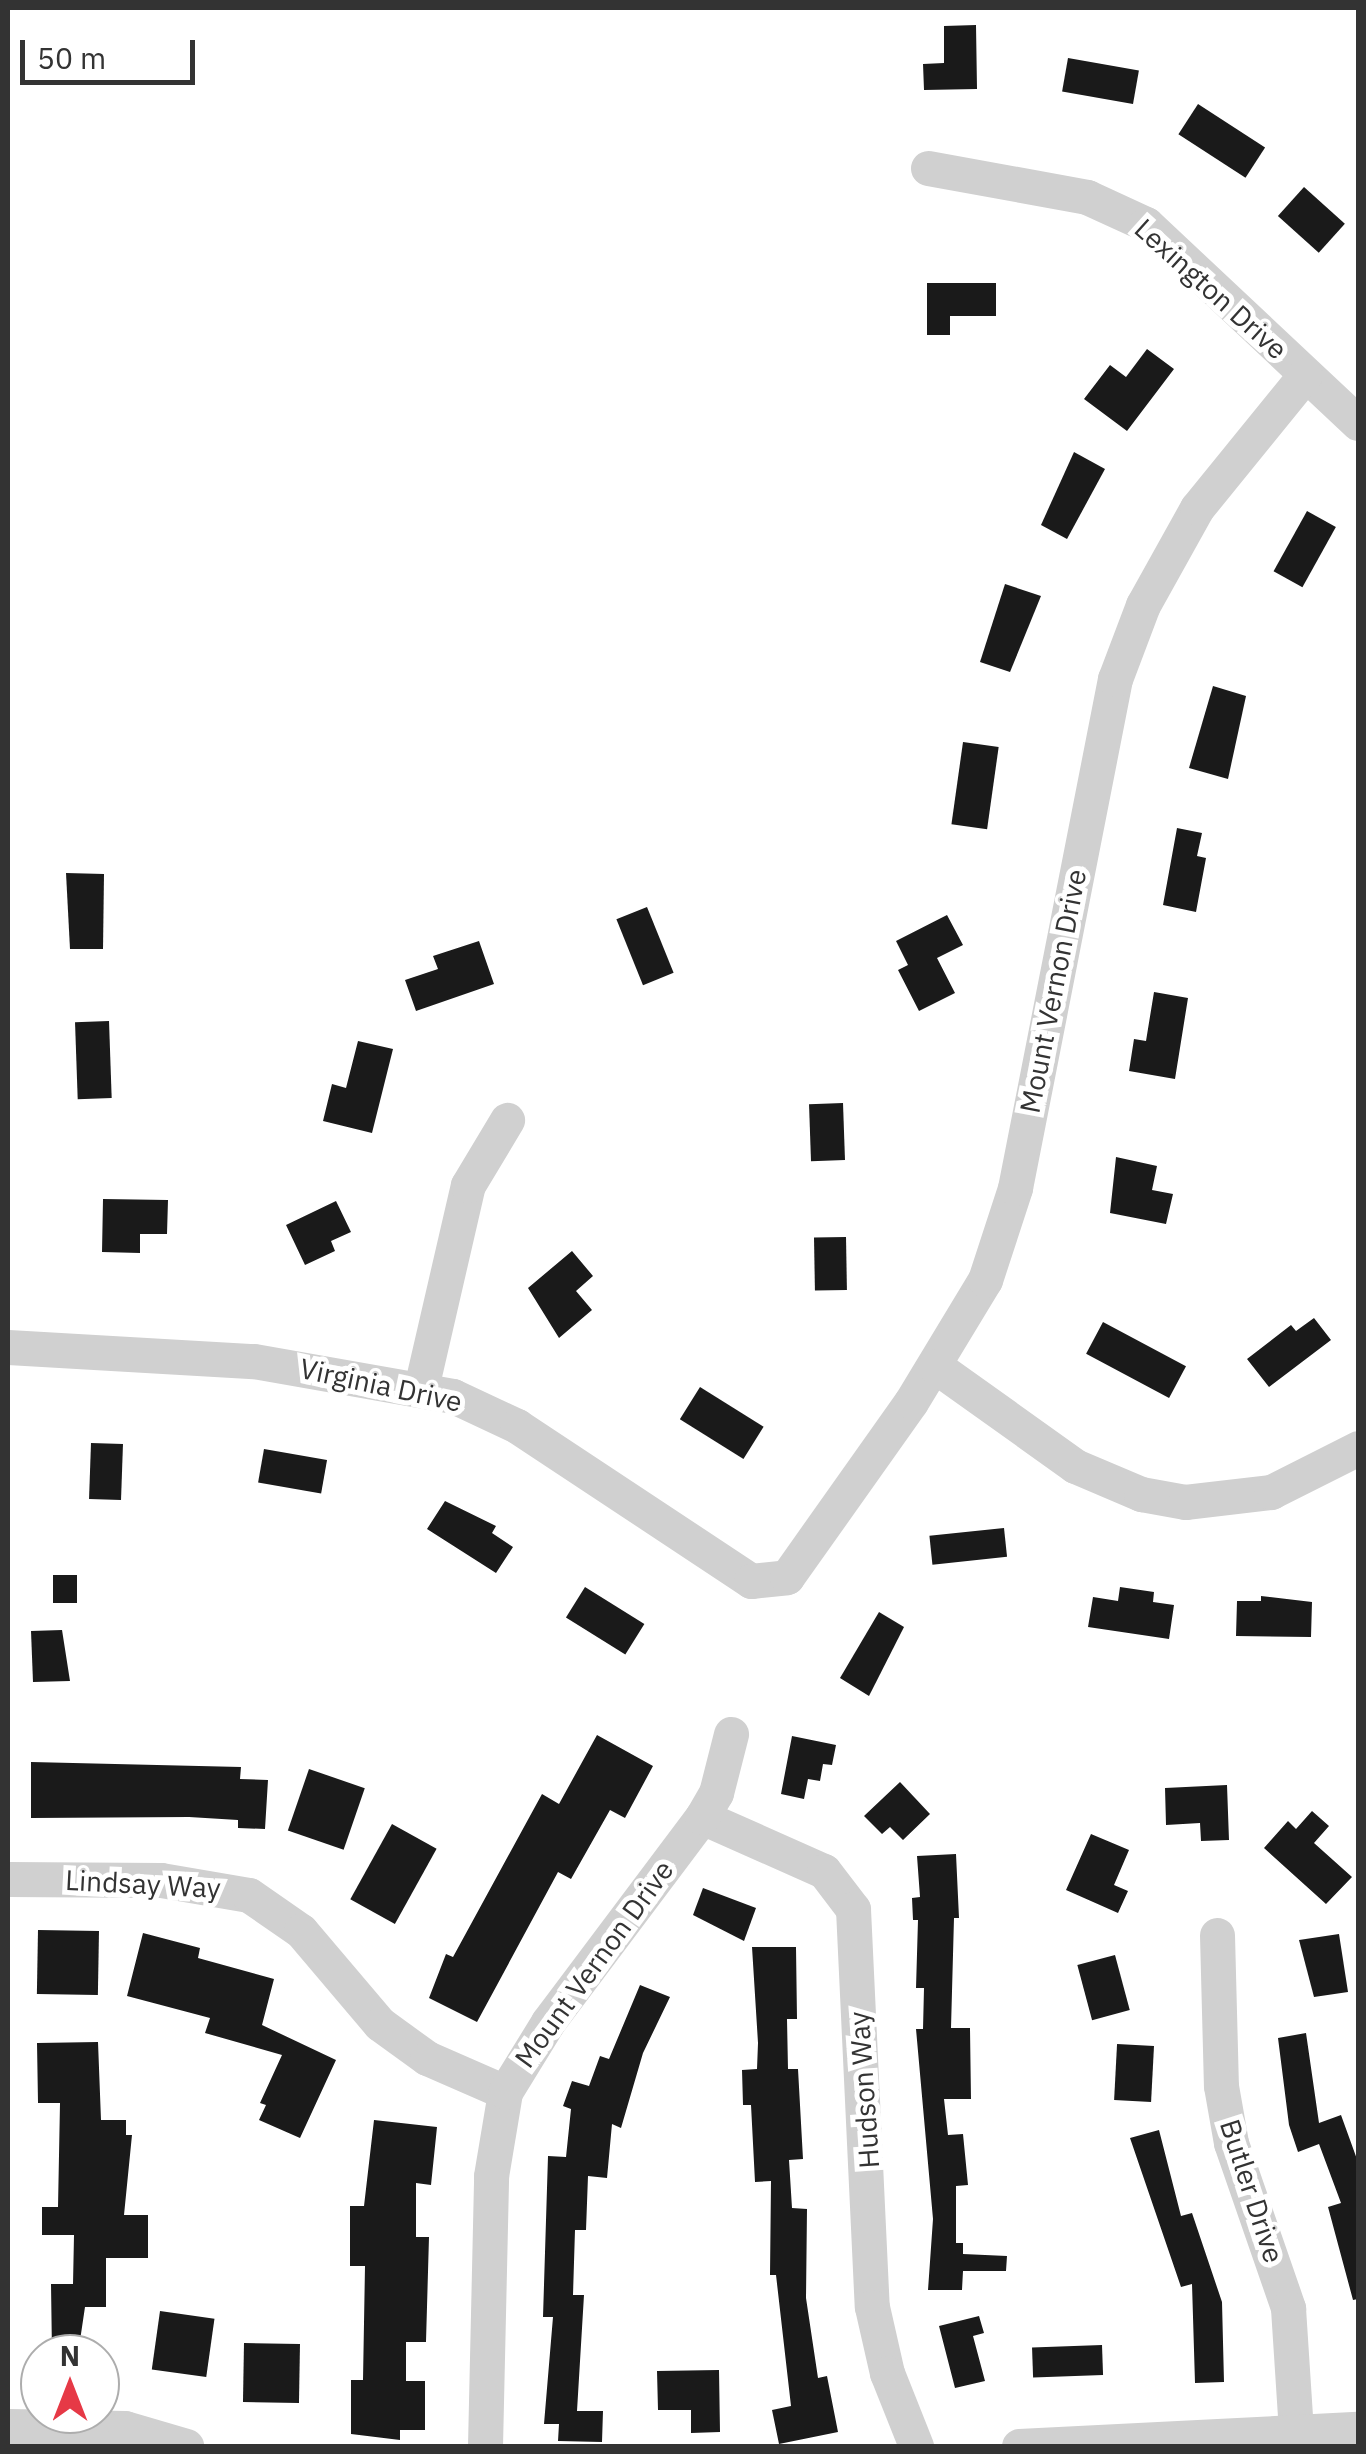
<!DOCTYPE html>
<style>
body{margin:0}
#map{position:relative;width:1366px;height:2454px;overflow:hidden;background:#fff;font-family:"IBM Plex Sans",sans-serif}
div>[style]{position:absolute}
.building>*{inset:0;background:#1a1a1a;transform-origin:0 0}
.minor>*{height:35px;margin:-17.5px;padding:0 17.5px;transform-origin:17.5px;border-radius:17.5px;background:#d0d0d0}
span{translate:-50% -50%;white-space:nowrap;text-align:center;line-height:1.15;-webkit-text-stroke:10px #fff;paint-order:stroke}
.street-label{font-size:28px;color:#333}
.frame{position:absolute;inset:0;border:10px solid #333;pointer-events:none}
.north{position:absolute;left:20px;top:2334px;width:100px;height:100px;box-sizing:border-box;background:#fff;border:2px solid #adadad;border-radius:50%;rotate:0deg;font-size:28px;font-weight:700;line-height:40px;text-align:center;color:#333}
.north::after{content:'';display:block;margin:auto;width:35px;height:45px;background:#e63946;clip-path:polygon(50% 0,100% 100%,50% 72%,0 100%)}
.scale{position:absolute;left:20px;top:40px;width:175px;height:45px;box-sizing:border-box;border:5px solid #333;border-top:0;padding-left:12px;font-size:30px;line-height:35px;white-space:nowrap;color:#333;-webkit-text-stroke:8px #fff;paint-order:stroke}
</style>
<div id="map">
<div class="building">
<i style="clip-path:polygon(976px 25px,977px 89px,924px 90px,923px 64px,944px 63px,944px 26px)"></i>
<i style="left:1068px;top:58px;width:72px;height:34px;rotate:10deg"></i>
<i style="left:1198px;top:104px;width:80px;height:36px;rotate:33deg"></i>
<i style="left:1304px;top:187px;width:55px;height:39px;rotate:42deg"></i>
<i style="clip-path:polygon(927px 283px,996px 283px,996px 316px,950px 316px,950px 335px,927px 335px)"></i>
<i style="clip-path:polygon(1147px 349px,1174px 369px,1127px 431px,1084px 399px,1110px 365px,1126px 377px)"></i>
<i style="clip-path:polygon(1074px 452px,1105px 469px,1067px 539px,1041px 525px)"></i>
<i style="left:1307px;top:511px;width:33px;height:69px;rotate:29deg"></i>
<i style="clip-path:polygon(1005px 584px,1041px 596px,1010px 672px,980px 662px)"></i>
<i style="clip-path:polygon(1213px 686px,1246px 696px,1228px 779px,1189px 768px)"></i>
<i style="left:963px;top:742px;width:36px;height:83px;rotate:8deg"></i>
<i style="clip-path:polygon(1177px 828px,1202px 833px,1197px 856px,1206px 858px,1196px 912px,1163px 905px)"></i>
<i style="clip-path:polygon(66px 873px,104px 874px,103px 949px,70px 949px)"></i>
<i style="left:647px;top:907px;width:71px;height:33px;rotate:68deg"></i>
<i style="clip-path:polygon(947px 915px,963px 945px,937px 958px,955px 993px,919px 1011px,898px 970px,908px 965px,896px 941px)"></i>
<i style="clip-path:polygon(479px 941px,494px 984px,416px 1011px,405px 980px,438px 969px,433px 956px)"></i>
<i style="clip-path:polygon(1154px 992px,1188px 998px,1175px 1079px,1129px 1071px,1134px 1039px,1146px 1041px)"></i>
<i style="left:109px;top:1021px;width:77px;height:34px;rotate:88deg"></i>
<i style="clip-path:polygon(358px 1041px,393px 1049px,372px 1133px,323px 1121px,332px 1084px,346px 1088px)"></i>
<i style="left:843px;top:1103px;width:57px;height:34px;rotate:88deg"></i>
<i style="clip-path:polygon(1116px 1157px,1157px 1166px,1152px 1190px,1173px 1194px,1166px 1224px,1110px 1213px)"></i>
<i style="clip-path:polygon(103px 1199px,168px 1200px,167px 1234px,140px 1234px,140px 1253px,102px 1252px)"></i>
<i style="clip-path:polygon(336px 1201px,351px 1232px,331px 1241px,335px 1251px,305px 1265px,286px 1225px)"></i>
<i style="left:846px;top:1237px;width:53px;height:32px;rotate:89deg"></i>
<i style="clip-path:polygon(572px 1251px,593px 1276px,576px 1291px,592px 1310px,559px 1338px,528px 1288px)"></i>
<i style="clip-path:polygon(1314px 1318px,1331px 1340px,1269px 1387px,1247px 1359px,1291px 1325px,1296px 1331px)"></i>
<i style="left:1103px;top:1322px;width:94px;height:36px;rotate:28deg"></i>
<i style="left:700px;top:1387px;width:75px;height:38px;rotate:32deg"></i>
<i style="left:91px;top:1443px;width:32px;height:56px;rotate:2deg"></i>
<i style="left:264px;top:1449px;width:64px;height:34px;rotate:10deg"></i>
<i style="clip-path:polygon(445px 1501px,496px 1526px,492px 1533px,513px 1547px,496px 1573px,427px 1529px)"></i>
<i style="left:1004px;top:1528px;width:29px;height:75px;rotate:84deg"></i>
<i style="left:53px;top:1575px;width:24px;height:28px"></i>
<i style="left:585px;top:1587px;width:70px;height:36px;rotate:32deg"></i>
<i style="clip-path:polygon(1120px 1587px,1154px 1592px,1153px 1602px,1174px 1605px,1169px 1639px,1088px 1627px,1093px 1597px,1118px 1601px)"></i>
<i style="clip-path:polygon(1261px 1596px,1312px 1602px,1311px 1637px,1236px 1636px,1237px 1601px,1261px 1601px)"></i>
<i style="clip-path:polygon(879px 1612px,904px 1627px,869px 1696px,840px 1678px)"></i>
<i style="clip-path:polygon(62px 1630px,70px 1681px,33px 1682px,31px 1631px)"></i>
<i style="clip-path:polygon(597px 1735px,653px 1766px,625px 1818px,610px 1810px,571px 1879px,558px 1872px,477px 2022px,429px 1998px,446px 1954px,453px 1957px,542px 1794px,559px 1804px)"></i>
<i style="clip-path:polygon(792px 1736px,836px 1745px,832px 1765px,823px 1764px,820px 1781px,808px 1779px,804px 1799px,781px 1794px)"></i>
<i style="clip-path:polygon(31px 1762px,241px 1767px,240px 1779px,268px 1780px,265px 1829px,238px 1828px,238px 1820px,189px 1817px,31px 1818px)"></i>
<i style="left:309px;top:1769px;width:59px;height:65px;rotate:19deg"></i>
<i style="clip-path:polygon(900px 1782px,930px 1814px,903px 1840px,890px 1827px,882px 1834px,864px 1816px)"></i>
<i style="clip-path:polygon(1227px 1785px,1229px 1840px,1201px 1841px,1200px 1823px,1166px 1825px,1165px 1788px)"></i>
<i style="clip-path:polygon(1312px 1811px,1329px 1826px,1314px 1843px,1352px 1877px,1326px 1904px,1264px 1848px,1288px 1821px,1296px 1829px)"></i>
<i style="left:392px;top:1824px;width:51px;height:86px;rotate:29deg"></i>
<i style="clip-path:polygon(1091px 1834px,1129px 1850px,1114px 1885px,1128px 1891px,1118px 1913px,1066px 1890px)"></i>
<i style="clip-path:polygon(956px 1854px,959px 1918px,954px 1918px,951px 2028px,970px 2028px,971px 2099px,944px 2099px,948px 2135px,963px 2134px,968px 2185px,956px 2186px,956px 2243px,963px 2243px,963px 2254px,1007px 2256px,1006px 2271px,963px 2271px,962px 2290px,928px 2290px,933px 2219px,916px 2029px,923px 2029px,924px 1988px,916px 1988px,918px 1920px,913px 1920px,912px 1898px,920px 1897px,917px 1856px)"></i>
<i style="clip-path:polygon(703px 1888px,756px 1908px,744px 1941px,693px 1915px)"></i>
<i style="left:38px;top:1930px;width:61px;height:64px;rotate:1deg"></i>
<i style="clip-path:polygon(143px 1933px,200px 1948px,198px 1958px,274px 1979px,262px 2025px,336px 2060px,300px 2138px,259px 2120px,266px 2105px,260px 2103px,282px 2055px,205px 2033px,210px 2018px,127px 1996px)"></i>
<i style="clip-path:polygon(1339px 1934px,1348px 1992px,1314px 1997px,1299px 1940px)"></i>
<i style="clip-path:polygon(752px 1947px,796px 1947px,797px 2019px,787px 2019px,788px 2069px,798px 2069px,803px 2159px,789px 2160px,792px 2208px,807px 2209px,806px 2298px,818px 2378px,827px 2376px,838px 2432px,779px 2444px,772px 2410px,791px 2406px,776px 2275px,770px 2275px,771px 2181px,755px 2182px,751px 2105px,743px 2105px,742px 2070px,757px 2069px,758px 2043px)"></i>
<i style="left:1115px;top:1955px;width:57px;height:39px;rotate:75deg"></i>
<i style="clip-path:polygon(640px 1985px,670px 1997px,643px 2053px,621px 2128px,612px 2124px,607px 2178px,588px 2176px,586px 2230px,575px 2230px,573px 2295px,584px 2295px,577px 2411px,603px 2411px,602px 2442px,558px 2441px,559px 2424px,544px 2424px,553px 2317px,543px 2317px,548px 2156px,566px 2157px,571px 2109px,563px 2106px,572px 2081px,589px 2086px,600px 2056px,609px 2059px)"></i>
<i style="clip-path:polygon(1306px 2033px,1319px 2123px,1341px 2115px,1358px 2162px,1358px 2299px,1353px 2300px,1328px 2207px,1341px 2203px,1319px 2144px,1298px 2152px,1289px 2125px,1278px 2038px)"></i>
<i style="clip-path:polygon(98px 2042px,101px 2120px,126px 2120px,126px 2135px,132px 2135px,124px 2215px,148px 2215px,148px 2258px,106px 2258px,106px 2307px,85px 2307px,78px 2354px,52px 2354px,51px 2284px,73px 2284px,74px 2235px,42px 2235px,42px 2207px,58px 2207px,60px 2103px,38px 2103px,37px 2043px)"></i>
<i style="left:1154px;top:2046px;width:56px;height:37px;rotate:93deg"></i>
<i style="clip-path:polygon(374px 2120px,437px 2127px,431px 2185px,416px 2183px,416px 2237px,429px 2237px,426px 2342px,406px 2342px,406px 2381px,425px 2381px,425px 2430px,400px 2430px,400px 2440px,351px 2434px,351px 2380px,363px 2380px,365px 2266px,350px 2266px,350px 2206px,364px 2206px)"></i>
<i style="clip-path:polygon(1159px 2130px,1181px 2216px,1192px 2213px,1222px 2302px,1224px 2382px,1195px 2383px,1192px 2284px,1181px 2287px,1130px 2138px)"></i>
<i style="left:160px;top:2311px;width:55px;height:59px;rotate:8deg"></i>
<i style="clip-path:polygon(979px 2316px,984px 2333px,973px 2336px,985px 2381px,955px 2388px,939px 2326px)"></i>
<i style="left:244px;top:2343px;width:56px;height:59px;rotate:1deg"></i>
<i style="left:1102px;top:2345px;width:30px;height:70px;rotate:88deg"></i>
<i style="clip-path:polygon(719px 2370px,720px 2432px,691px 2433px,691px 2410px,658px 2410px,657px 2371px)"></i>
</div>
<div class="minor">
<i style="left:928px;top:168px;width:162px;rotate:10.3deg"></i>
<i style="left:1087px;top:197px;width:65px;rotate:24.6deg"></i>
<i style="left:1146px;top:224px;width:291px;rotate:43.2deg"></i>
<i style="left:8px;top:1347px;width:246px;rotate:3.3deg"></i>
<i style="left:254px;top:1361px;width:202px;rotate:10deg"></i>
<i style="left:453px;top:1396px;width:71px;rotate:25.1deg"></i>
<i style="left:517px;top:1426px;width:281px;rotate:33.5deg"></i>
<i style="left:751px;top:1581px;width:36px;rotate:-6deg"></i>
<i style="left:787px;top:1577px;width:214px;rotate:-54.7deg"></i>
<i style="left:911px;top:1402px;width:143px;rotate:-58.8deg"></i>
<i style="left:985px;top:1280px;width:97px;rotate:-71.9deg"></i>
<i style="left:1015px;top:1188px;width:519px;rotate:-78.89deg"></i>
<i style="left:1115px;top:679px;width:79px;rotate:-69.3deg"></i>
<i style="left:1143px;top:605px;width:111px;rotate:-60.9deg"></i>
<i style="left:1197px;top:508px;width:171px;rotate:-50.9deg"></i>
<i style="left:935px;top:1366px;width:172px;rotate:35.5deg"></i>
<i style="left:1075px;top:1466px;width:72px;rotate:23deg"></i>
<i style="left:1141px;top:1494px;width:45px;rotate:10.3deg"></i>
<i style="left:1185px;top:1502px;width:87px;rotate:-6.6deg"></i>
<i style="left:1271px;top:1492px;width:97px;rotate:-26.8deg"></i>
<i style="left:421px;top:1388px;width:208px;rotate:-77deg"></i>
<i style="left:468px;top:1185px;width:76px;rotate:-59deg"></i>
<i style="left:702px;top:1817px;width:133px;rotate:23.9deg"></i>
<i style="left:824px;top:1871px;width:48px;rotate:52.7deg"></i>
<i style="left:853px;top:1909px;width:398px;rotate:87.3deg"></i>
<i style="left:872px;top:2307px;width:68px;rotate:77.2deg"></i>
<i style="left:887px;top:2373px;width:79px;rotate:68.3deg"></i>
<i style="left:8px;top:1879px;width:153px;rotate:0.4deg"></i>
<i style="left:161px;top:1880px;width:89px;rotate:9.7deg"></i>
<i style="left:249px;top:1895px;width:63px;rotate:34.7deg"></i>
<i style="left:301px;top:1931px;width:122px;rotate:49.7deg"></i>
<i style="left:380px;top:2024px;width:58px;rotate:35.9deg"></i>
<i style="left:427px;top:2058px;width:85px;rotate:23.6deg"></i>
<i style="left:1217px;top:1935px;width:151px;rotate:88.5deg"></i>
<i style="left:1221px;top:2086px;width:58px;rotate:80deg"></i>
<i style="left:1231px;top:2143px;width:175px;rotate:70.9deg"></i>
<i style="left:1288px;top:2308px;width:138px;rotate:86.3deg"></i>
<i style="left:8px;top:2426px;width:117px;rotate:1deg"></i>
<i style="left:125px;top:2428px;width:64px;rotate:16.4deg"></i>
<i style="left:485px;top:2446px;width:270px;rotate:-88.7deg"></i>
<i style="left:491px;top:2176px;width:85px;rotate:-80.5deg"></i>
<i style="left:505px;top:2092px;width:82px;rotate:-58.4deg"></i>
<i style="left:548px;top:2022px;width:256px;rotate:-53.1deg"></i>
<i style="left:702px;top:1817px;width:28px;rotate:-60deg"></i>
<i style="left:716px;top:1793px;width:61px;rotate:-75.7deg"></i>
<i style="left:1019px;top:2446px;width:339px;rotate:-2.9deg"></i>
</div>
<div class="street-label">
<span style="left:1211px;top:289px;rotate:42deg">Lexington Drive</span>
<span style="left:1053px;top:991px;rotate:-79deg">Mount Vernon Drive</span>
<span style="left:381px;top:1385px;rotate:12deg">Virginia Drive</span>
<span style="left:143px;top:1884px;rotate:3deg">Lindsay Way</span>
<span style="left:594px;top:1964px;rotate:-54deg">Mount Vernon Drive</span>
<span style="left:864px;top:2090px;rotate:-94deg">Hudson Way</span>
<span style="left:1252px;top:2191px;rotate:72deg">Butler Drive</span>
</div>
<div class="frame"></div>
<div class="north">N</div>
<div class="scale">50 m</div>
</div>
